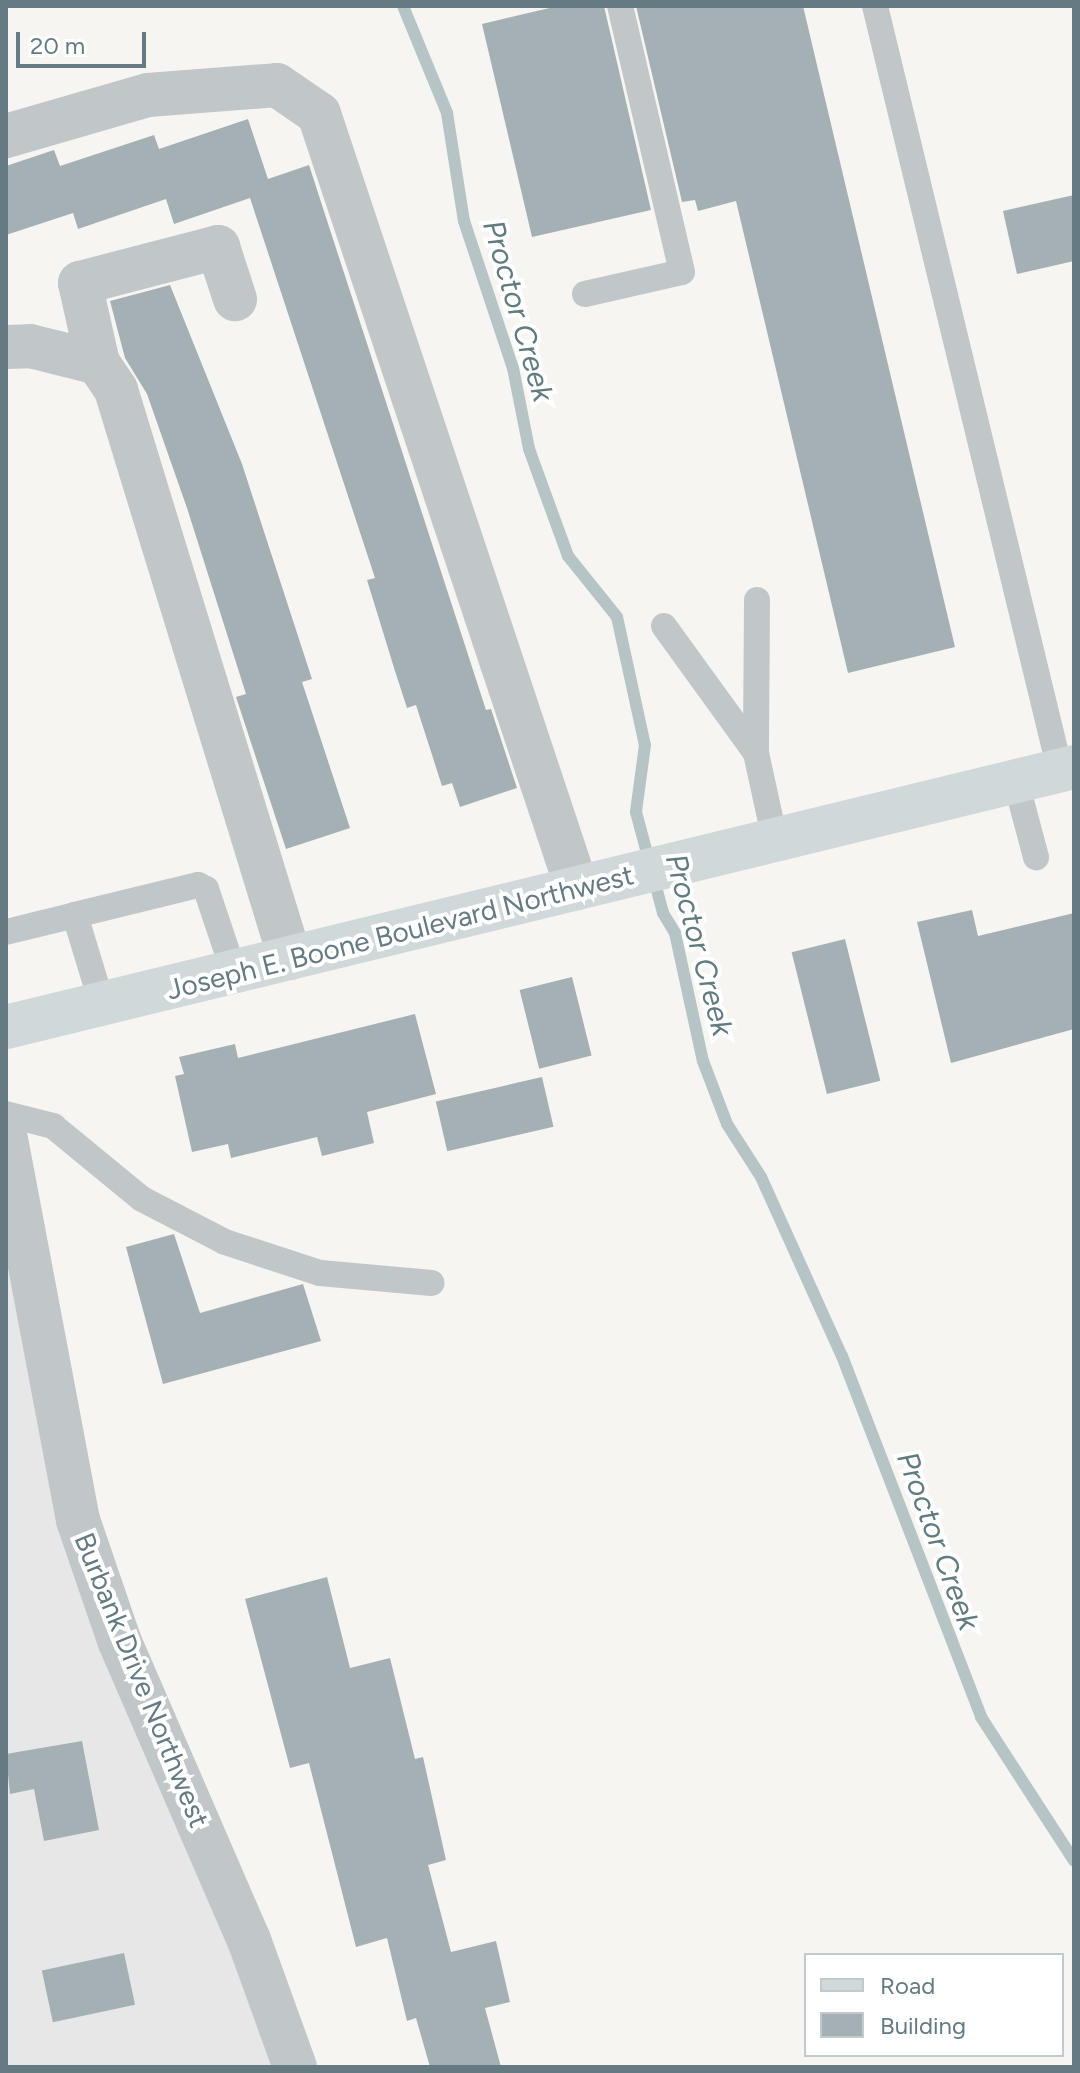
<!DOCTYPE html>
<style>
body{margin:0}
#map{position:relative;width:1080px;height:2073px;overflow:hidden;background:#f6f5f2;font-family:Figtree,sans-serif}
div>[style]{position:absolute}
.built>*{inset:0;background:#e6e7e6}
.stream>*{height:12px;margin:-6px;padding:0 6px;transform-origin:6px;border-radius:6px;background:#b6c4c6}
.building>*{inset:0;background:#a5b0b4;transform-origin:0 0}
.service>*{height:26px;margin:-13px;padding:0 13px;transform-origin:13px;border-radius:13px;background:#c1c6c8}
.minor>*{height:44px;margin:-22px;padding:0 22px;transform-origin:22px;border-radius:22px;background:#c1c6c8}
.secondary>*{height:44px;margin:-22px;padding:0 22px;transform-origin:22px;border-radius:22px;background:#d1d8da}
span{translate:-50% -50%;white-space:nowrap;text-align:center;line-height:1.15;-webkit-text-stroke:8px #fff;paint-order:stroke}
.street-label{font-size:28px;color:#657a83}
.water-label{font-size:30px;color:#617b7f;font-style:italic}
.frame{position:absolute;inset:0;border:8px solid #657a83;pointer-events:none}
.legend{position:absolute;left:804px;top:1953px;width:260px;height:104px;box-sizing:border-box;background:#fff;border:2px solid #c1cacd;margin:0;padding:10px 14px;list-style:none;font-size:24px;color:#657a83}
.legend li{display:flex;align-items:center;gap:16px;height:40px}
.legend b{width:40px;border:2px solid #c1cacd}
.scale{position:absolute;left:16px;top:32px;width:130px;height:36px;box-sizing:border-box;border:4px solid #657a83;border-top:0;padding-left:10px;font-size:24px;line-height:28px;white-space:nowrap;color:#657a83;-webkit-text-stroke:6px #fff;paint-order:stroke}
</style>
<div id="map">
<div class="built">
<i style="clip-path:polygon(6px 1165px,97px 1581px,284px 2067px,6px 2067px)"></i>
</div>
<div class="stream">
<i style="left:403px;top:6px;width:116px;rotate:67.6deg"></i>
<i style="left:447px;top:113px;width:109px;rotate:81.1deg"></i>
<i style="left:464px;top:221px;width:155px;rotate:71.6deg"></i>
<i style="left:513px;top:368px;width:83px;rotate:78.8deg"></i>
<i style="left:529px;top:449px;width:114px;rotate:70deg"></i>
<i style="left:568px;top:556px;width:78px;rotate:51.2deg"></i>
<i style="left:617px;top:617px;width:131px;rotate:77.7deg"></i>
<i style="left:645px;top:745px;width:68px;rotate:97.7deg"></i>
<i style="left:636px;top:812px;width:105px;rotate:75deg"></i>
<i style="left:663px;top:913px;width:23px;rotate:59deg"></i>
<i style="left:675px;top:933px;width:131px;rotate:77.7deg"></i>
<i style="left:703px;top:1061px;width:67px;rotate:69.1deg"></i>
<i style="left:727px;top:1124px;width:63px;rotate:57.3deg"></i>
<i style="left:761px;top:1177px;width:196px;rotate:65.7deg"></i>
<i style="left:842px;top:1356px;width:387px;rotate:68.9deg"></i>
<i style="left:981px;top:1717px;width:171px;rotate:57.1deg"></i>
</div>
<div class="building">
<i style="clip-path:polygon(558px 6px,604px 6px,651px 210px,532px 237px,482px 24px)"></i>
<i style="clip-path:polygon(636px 6px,803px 6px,955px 647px,848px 673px,736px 201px,698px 211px,695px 200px,682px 202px)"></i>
<i style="clip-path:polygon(248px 119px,268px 179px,309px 165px,486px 710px,491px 709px,517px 788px,460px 807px,452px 783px,442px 786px,416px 705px,407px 708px,395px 671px,367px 580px,375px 578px,250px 198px,174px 224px,166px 199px,78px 229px,73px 213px,6px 235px,6px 166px,54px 150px,60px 166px,154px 135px,159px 149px)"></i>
<i style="clip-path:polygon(1074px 195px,1074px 261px,1017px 274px,1003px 211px)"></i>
<i style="clip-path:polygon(170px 285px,242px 464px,312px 679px,302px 682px,350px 828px,286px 849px,236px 697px,246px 694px,187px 508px,147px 394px,125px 358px,110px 301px)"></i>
<i style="clip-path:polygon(972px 910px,978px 936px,1074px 913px,1074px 1029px,951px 1063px,917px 922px)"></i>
<i style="left:845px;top:939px;width:146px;height:55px;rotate:76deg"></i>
<i style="left:572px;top:977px;width:81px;height:54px;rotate:76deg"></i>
<i style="clip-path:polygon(415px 1014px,436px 1094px,367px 1112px,374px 1143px,322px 1156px,317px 1137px,231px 1158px,228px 1144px,192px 1152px,175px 1076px,184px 1074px,179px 1057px,235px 1044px,238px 1058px)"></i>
<i style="left:542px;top:1077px;width:51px;height:109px;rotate:77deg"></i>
<i style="clip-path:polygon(174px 1234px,200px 1313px,303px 1284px,321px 1341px,163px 1384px,126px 1247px)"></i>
<i style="clip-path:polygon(327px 1577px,350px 1668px,390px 1658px,415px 1759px,423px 1757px,446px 1860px,428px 1865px,451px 1952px,496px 1941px,510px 2002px,485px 2008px,501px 2067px,430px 2067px,416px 2018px,407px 2021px,387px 1938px,356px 1947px,309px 1763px,290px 1768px,245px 1599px)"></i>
<i style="clip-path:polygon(82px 1741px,99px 1830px,44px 1841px,34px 1789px,10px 1794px,6px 1754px)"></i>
<i style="left:124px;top:1953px;width:53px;height:84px;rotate:78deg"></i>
</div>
<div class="service">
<i style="left:875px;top:6px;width:786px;rotate:76.39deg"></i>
<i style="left:585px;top:294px;width:99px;rotate:-12.8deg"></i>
<i style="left:682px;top:272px;width:273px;rotate:-103.1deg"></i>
<i style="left:757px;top:600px;width:153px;rotate:90.4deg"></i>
<i style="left:756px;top:753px;width:89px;rotate:77.7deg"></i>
<i style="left:664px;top:626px;width:157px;rotate:54.1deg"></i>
<i style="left:1016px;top:782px;width:78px;rotate:75.1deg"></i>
<i style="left:6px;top:932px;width:71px;rotate:-13.8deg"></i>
<i style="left:102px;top:1004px;width:93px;rotate:-106.9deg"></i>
<i style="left:75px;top:915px;width:127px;rotate:-13.7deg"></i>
<i style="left:198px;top:885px;width:9px;rotate:27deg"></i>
<i style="left:206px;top:889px;width:88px;rotate:71.4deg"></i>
<i style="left:6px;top:1114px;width:49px;rotate:14.3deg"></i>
<i style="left:53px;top:1126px;width:115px;rotate:39.4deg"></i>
<i style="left:142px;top:1199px;width:93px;rotate:27.4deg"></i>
<i style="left:225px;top:1242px;width:100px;rotate:18.1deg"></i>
<i style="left:320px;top:1273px;width:112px;rotate:5.1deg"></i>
</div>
<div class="minor">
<i style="left:6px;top:136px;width:148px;rotate:-16.1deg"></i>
<i style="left:148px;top:95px;width:129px;rotate:-4.4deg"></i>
<i style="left:277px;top:85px;width:51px;rotate:34.6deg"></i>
<i style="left:319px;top:114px;width:816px;rotate:71.57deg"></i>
<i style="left:6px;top:347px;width:24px;rotate:-2deg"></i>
<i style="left:30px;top:346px;width:70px;rotate:14deg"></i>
<i style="left:98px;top:363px;width:32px;rotate:56deg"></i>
<i style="left:116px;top:390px;width:594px;rotate:72.97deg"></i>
<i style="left:98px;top:363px;width:82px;rotate:-102.7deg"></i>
<i style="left:80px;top:283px;width:143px;rotate:-14.6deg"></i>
<i style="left:218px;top:247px;width:55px;rotate:71.9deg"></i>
<i style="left:6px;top:1139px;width:388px;rotate:79.3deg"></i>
<i style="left:78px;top:1520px;width:127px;rotate:71.1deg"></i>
<i style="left:119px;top:1640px;width:327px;rotate:66.6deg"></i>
<i style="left:249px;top:1940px;width:135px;rotate:70.1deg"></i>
</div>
<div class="secondary">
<i style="left:6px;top:1027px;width:1099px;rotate:-13.68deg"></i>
</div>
<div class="street-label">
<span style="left:400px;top:932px;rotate:-14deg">Joseph E. Boone Boulevard Northwest</span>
<span style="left:142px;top:1680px;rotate:68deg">Burbank Drive Northwest</span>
</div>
<div class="water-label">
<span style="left:518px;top:311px;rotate:74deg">Proctor Creek</span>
<span style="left:699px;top:945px;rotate:75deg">Proctor Creek</span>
<span style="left:938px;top:1541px;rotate:70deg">Proctor Creek</span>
</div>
<div class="frame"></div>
<ul class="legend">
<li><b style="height:10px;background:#d1d8da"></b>Road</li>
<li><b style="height:22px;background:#a5b0b4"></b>Building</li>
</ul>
<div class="scale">20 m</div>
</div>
